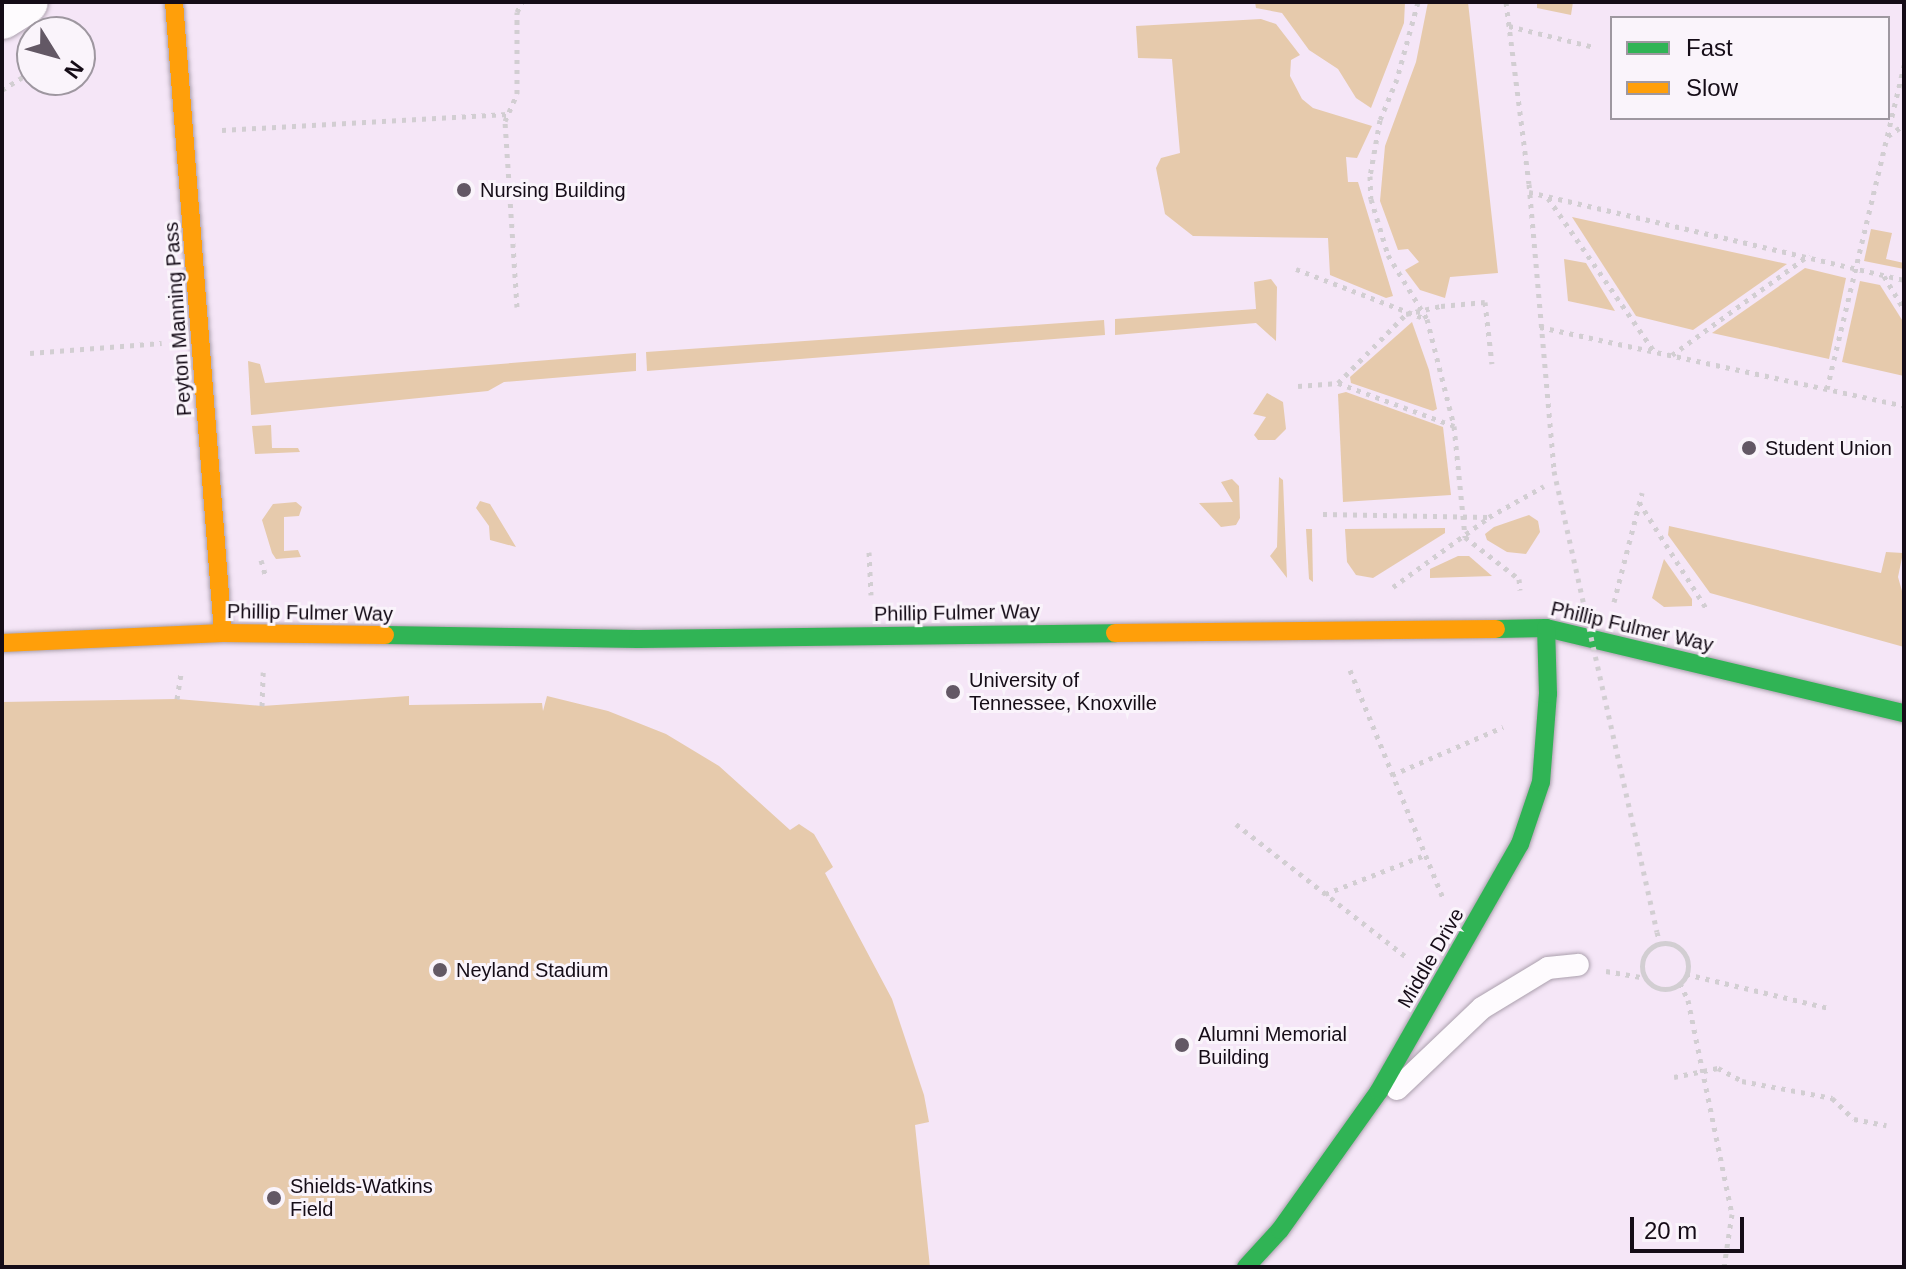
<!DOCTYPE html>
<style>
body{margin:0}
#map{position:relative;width:1906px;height:1269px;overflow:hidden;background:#f5e6f7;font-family:Helvetica,sans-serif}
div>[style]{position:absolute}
.green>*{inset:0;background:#e6caac}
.path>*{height:5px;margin-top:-2.5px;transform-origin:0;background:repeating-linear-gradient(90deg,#d2ced2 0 4px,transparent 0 10px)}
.path>.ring{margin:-2.5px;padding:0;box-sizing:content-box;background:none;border:5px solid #d2ced2;border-radius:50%}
.roads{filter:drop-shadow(0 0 2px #aba0ad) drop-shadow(0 0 2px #aba0ad)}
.lane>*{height:22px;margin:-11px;padding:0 11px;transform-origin:11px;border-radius:11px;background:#fefbfe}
.street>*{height:44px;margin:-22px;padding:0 22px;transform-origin:22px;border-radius:22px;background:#fefbfe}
.fast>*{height:18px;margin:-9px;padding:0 9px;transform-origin:9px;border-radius:9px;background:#30b455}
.slow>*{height:18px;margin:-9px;padding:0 9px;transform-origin:9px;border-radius:9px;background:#ff9f0a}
.path-bridge>*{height:5px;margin-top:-2.5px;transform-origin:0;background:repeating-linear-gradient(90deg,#d2ced2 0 4px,transparent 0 10px)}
.dots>*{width:22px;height:22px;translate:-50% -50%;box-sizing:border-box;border:4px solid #faf4fb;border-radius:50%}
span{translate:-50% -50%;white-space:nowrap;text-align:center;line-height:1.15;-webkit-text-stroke:6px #faf4fb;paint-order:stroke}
.poi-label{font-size:20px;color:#150c17}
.left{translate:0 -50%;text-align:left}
.street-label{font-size:20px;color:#150c17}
.frame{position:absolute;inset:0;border:4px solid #150c17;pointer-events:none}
.legend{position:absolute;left:1610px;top:16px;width:280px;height:104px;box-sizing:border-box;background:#faf4fb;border:2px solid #9e97a0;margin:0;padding:10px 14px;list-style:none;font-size:24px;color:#150c17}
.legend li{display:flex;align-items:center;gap:16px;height:40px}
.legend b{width:40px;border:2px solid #9e97a0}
.north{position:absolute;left:16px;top:16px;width:80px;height:80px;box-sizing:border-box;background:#faf4fb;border:2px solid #9e97a0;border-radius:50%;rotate:127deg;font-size:22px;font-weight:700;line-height:32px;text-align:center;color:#150c17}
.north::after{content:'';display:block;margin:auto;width:28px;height:36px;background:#635865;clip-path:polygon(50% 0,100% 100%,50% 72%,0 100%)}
.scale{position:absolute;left:1630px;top:1217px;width:114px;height:36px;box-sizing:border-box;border:4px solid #150c17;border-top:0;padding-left:10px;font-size:24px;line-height:28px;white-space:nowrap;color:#150c17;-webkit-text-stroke:6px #faf4fb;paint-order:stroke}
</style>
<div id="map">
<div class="green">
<i style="clip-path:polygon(1255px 2px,1405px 2px,1404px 23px,1371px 108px,1356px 98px,1338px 69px,1309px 50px,1282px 13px,1256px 8px)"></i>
<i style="clip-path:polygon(1428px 2px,1468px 2px,1498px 273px,1450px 277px,1445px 298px,1420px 290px,1405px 270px,1419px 262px,1408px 249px,1398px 250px,1380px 201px,1385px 146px,1416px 62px)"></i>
<i style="clip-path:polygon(1537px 2px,1573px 2px,1571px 15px,1537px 8px)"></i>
<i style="clip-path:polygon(1261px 19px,1276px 24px,1300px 55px,1291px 60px,1290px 76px,1302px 99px,1313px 108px,1372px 126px,1357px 158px,1346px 157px,1348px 182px,1358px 182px,1393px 296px,1386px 298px,1330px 275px,1328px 238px,1193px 236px,1165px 214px,1156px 168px,1161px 158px,1180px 153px,1172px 59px,1138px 58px,1136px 26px)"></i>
<i style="clip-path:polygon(1572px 217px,1787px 264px,1693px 330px,1636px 316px)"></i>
<i style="clip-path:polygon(1871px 229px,1892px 233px,1886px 259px,1904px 263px,1904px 269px,1864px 261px)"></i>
<i style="clip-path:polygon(1564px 259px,1586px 263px,1615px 311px,1568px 301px)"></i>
<i style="clip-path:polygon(1805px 268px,1846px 278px,1829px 359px,1712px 333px)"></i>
<i style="clip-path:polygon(1271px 279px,1277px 287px,1276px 341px,1256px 323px,1115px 335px,1115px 319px,1256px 309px,1254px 282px)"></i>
<i style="clip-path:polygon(1860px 281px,1880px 285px,1904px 323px,1904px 376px,1842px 362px)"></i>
<i style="clip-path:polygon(1104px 320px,1105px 335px,647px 371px,646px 352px)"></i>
<i style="clip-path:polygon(1412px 322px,1429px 370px,1437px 409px,1433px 411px,1351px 383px,1350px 377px)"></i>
<i style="clip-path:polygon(636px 353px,636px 371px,504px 382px,488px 391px,251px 415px,248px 361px,260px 364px,265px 383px)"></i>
<i style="clip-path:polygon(1346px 392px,1443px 427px,1451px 495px,1343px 502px,1338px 394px)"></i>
<i style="clip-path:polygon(1267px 393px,1283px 402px,1286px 429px,1275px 440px,1258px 440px,1254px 435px,1266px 417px,1253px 414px)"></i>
<i style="clip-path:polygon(271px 425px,272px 448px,298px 448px,300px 452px,255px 454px,252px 426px)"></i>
<i style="clip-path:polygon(1279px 477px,1283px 480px,1287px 578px,1270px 556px,1277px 547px)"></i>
<i style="clip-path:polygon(1232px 479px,1239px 486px,1240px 518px,1236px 525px,1221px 527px,1199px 503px,1233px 502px,1221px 482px)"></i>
<i style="clip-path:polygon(480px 501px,490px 504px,516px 547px,490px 540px,489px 526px,476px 508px)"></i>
<i style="clip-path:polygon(273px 504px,296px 502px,302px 507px,299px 516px,284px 517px,284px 551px,298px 550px,301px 557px,276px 559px,272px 553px,262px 520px)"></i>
<i style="clip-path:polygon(1529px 515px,1538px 521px,1540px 532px,1526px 554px,1507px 552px,1487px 540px,1485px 534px,1494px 527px)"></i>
<i style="clip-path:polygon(1669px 526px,1881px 573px,1886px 552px,1903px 553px,1898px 577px,1904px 598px,1904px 647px,1710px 593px,1668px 535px)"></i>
<i style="clip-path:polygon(1445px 528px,1445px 533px,1373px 578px,1356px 575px,1347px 562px,1345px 529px)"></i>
<i style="clip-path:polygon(1306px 529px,1312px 529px,1313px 582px,1309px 579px)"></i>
<i style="clip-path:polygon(1458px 556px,1469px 556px,1492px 576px,1430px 578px,1430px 569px)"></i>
<i style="clip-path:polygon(1664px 559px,1692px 599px,1692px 606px,1664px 607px,1652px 598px)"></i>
<i style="clip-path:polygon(409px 696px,409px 705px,542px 703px,543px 711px,547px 696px,608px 711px,666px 734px,719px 766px,790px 830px,799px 824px,814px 834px,833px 867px,825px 873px,892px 999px,924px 1095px,929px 1122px,915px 1125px,930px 1267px,2px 1267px,2px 702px,177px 699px,262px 706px)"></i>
</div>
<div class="path">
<i style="left:1418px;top:2px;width:80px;rotate:105.3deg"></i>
<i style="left:1397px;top:79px;width:44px;rotate:112.5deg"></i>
<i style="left:1380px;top:120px;width:57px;rotate:100.1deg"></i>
<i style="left:1370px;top:176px;width:23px;rotate:88deg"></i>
<i style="left:1371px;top:199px;width:59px;rotate:73.1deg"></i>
<i style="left:1388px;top:255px;width:75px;rotate:58.6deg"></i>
<i style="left:1427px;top:319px;width:110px;rotate:75.8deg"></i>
<i style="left:1454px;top:426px;width:112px;rotate:84.3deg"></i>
<i style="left:1465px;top:537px;width:68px;rotate:37.9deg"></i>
<i style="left:1519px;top:579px;width:11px;rotate:85deg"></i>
<i style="left:1509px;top:26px;width:88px;rotate:13.9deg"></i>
<i style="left:2px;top:90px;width:36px;rotate:-32deg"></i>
<i style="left:222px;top:130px;width:286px;rotate:-3.2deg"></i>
<i style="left:1888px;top:136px;width:19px;rotate:-35deg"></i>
<i style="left:1529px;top:192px;width:385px;rotate:13.2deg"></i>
<i style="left:1548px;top:198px;width:186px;rotate:55.3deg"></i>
<i style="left:1296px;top:269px;width:139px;rotate:21deg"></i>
<i style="left:1884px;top:276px;width:39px;rotate:59deg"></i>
<i style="left:517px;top:307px;width:186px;rotate:-93.7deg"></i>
<i style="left:505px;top:121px;width:30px;rotate:-66deg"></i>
<i style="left:517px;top:94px;width:82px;rotate:-90deg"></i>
<i style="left:517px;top:12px;width:11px;rotate:-63deg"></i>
<i style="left:1540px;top:327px;width:372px;rotate:12.2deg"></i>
<i style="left:30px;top:353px;width:132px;rotate:-4.3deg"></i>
<i style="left:1672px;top:355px;width:170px;rotate:-36.1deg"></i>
<i style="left:1338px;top:383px;width:97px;rotate:-45.4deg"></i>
<i style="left:1406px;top:314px;width:36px;rotate:-13deg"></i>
<i style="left:1441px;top:306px;width:44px;rotate:-5.2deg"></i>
<i style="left:1485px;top:302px;width:62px;rotate:83.6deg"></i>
<i style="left:1298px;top:386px;width:40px;rotate:-4.3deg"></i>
<i style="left:1338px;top:383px;width:124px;rotate:20.3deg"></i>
<i style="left:1827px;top:389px;width:333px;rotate:-76.6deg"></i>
<i style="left:1639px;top:502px;width:129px;rotate:57.7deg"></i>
<i style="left:1323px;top:514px;width:166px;rotate:1deg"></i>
<i style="left:1489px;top:517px;width:63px;rotate:-29.4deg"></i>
<i style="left:869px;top:552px;width:43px;rotate:87.3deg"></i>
<i style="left:261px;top:560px;width:18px;rotate:74deg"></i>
<i style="left:1393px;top:587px;width:117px;rotate:-36deg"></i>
<i style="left:1614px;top:602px;width:113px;rotate:-75.6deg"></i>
<i style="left:1350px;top:670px;width:246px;rotate:67.8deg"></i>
<i style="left:177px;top:699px;width:25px;rotate:-81deg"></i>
<i style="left:262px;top:706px;width:34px;rotate:-88deg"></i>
<i style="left:1392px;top:775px;width:121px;rotate:-23.4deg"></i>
<i style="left:1236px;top:824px;width:219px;rotate:38deg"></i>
<i style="left:1325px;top:894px;width:107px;rotate:-21.3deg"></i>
<i style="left:1657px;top:932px;width:12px;rotate:76deg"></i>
<i class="ring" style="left:1642px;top:943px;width:41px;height:41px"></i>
<i style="left:1606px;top:971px;width:41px;rotate:9.9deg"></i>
<i style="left:1686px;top:974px;width:147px;rotate:13.4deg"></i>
<i style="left:1680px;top:983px;width:19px;rotate:65deg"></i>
<i style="left:1688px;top:1000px;width:218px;rotate:78.4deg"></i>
<i style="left:1732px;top:1214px;width:54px;rotate:98.6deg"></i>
<i style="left:1674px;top:1077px;width:45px;rotate:-11.6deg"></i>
<i style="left:1718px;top:1068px;width:27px;rotate:28deg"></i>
<i style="left:1742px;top:1081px;width:92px;rotate:10.7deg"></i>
<i style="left:1832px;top:1098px;width:30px;rotate:44deg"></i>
<i style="left:1854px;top:1119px;width:33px;rotate:11deg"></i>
</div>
<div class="roads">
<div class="lane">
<i style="left:1397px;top:1089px;width:117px;rotate:-43.6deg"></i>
<i style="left:1482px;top:1008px;width:77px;rotate:-31.2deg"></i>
<i style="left:1548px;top:968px;width:30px;rotate:-6deg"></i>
</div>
<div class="street">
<i style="left:2px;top:17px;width:28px;rotate:-32deg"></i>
</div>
<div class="fast">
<i style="left:1496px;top:629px;width:50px;rotate:-1.1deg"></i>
<i style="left:1546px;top:628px;width:368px;rotate:13.4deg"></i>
<i style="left:385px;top:635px;width:253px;rotate:0.9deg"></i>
<i style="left:638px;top:639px;width:477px;rotate:-0.7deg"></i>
<i style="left:1246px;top:1267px;width:50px;rotate:-47.4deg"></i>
<i style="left:1280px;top:1230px;width:171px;rotate:-54.5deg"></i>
<i style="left:1379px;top:1091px;width:284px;rotate:-60.3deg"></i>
<i style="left:1520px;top:844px;width:65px;rotate:-71.3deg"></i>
<i style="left:1541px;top:782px;width:88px;rotate:-85.5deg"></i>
<i style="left:1548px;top:694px;width:66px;rotate:-91.7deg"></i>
</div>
<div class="slow">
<i style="left:174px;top:2px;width:633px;rotate:85.56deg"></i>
<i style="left:1115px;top:633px;width:381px;rotate:-0.6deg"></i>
<i style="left:2px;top:643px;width:221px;rotate:-2.6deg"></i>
<i style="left:223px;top:633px;width:162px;rotate:0.7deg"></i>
</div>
</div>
<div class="path-bridge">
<i style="left:1506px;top:2px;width:183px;rotate:82.8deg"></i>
<i style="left:1529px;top:184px;width:288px;rotate:85deg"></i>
<i style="left:1554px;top:471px;width:472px;rotate:77.4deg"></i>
</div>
<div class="dots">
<i style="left:464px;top:190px;background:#635865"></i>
<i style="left:1749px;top:448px;background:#635865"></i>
<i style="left:953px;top:692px;background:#635865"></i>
<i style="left:440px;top:970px;background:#635865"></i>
<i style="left:1182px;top:1045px;background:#635865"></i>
<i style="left:274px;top:1198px;background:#635865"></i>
</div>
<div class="poi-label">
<span class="left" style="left:480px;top:190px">Nursing Building</span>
<span class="left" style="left:1765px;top:448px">Student Union</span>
<span class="left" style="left:969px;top:692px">University of<br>Tennessee, Knoxville</span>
<span class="left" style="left:456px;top:970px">Neyland Stadium</span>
<span class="left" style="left:1198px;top:1046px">Alumni Memorial<br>Building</span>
<span class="left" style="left:290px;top:1198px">Shields-Watkins<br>Field</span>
</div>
<div class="street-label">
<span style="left:178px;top:319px;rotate:-94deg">Peyton Manning Pass</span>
<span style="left:310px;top:613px;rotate:1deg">Phillip Fulmer Way</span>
<span style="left:957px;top:613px;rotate:-1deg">Phillip Fulmer Way</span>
<span style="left:1632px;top:627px;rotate:13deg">Phillip Fulmer Way</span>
<span style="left:1431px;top:958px;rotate:-60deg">Middle Drive</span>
</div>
<div class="frame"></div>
<ul class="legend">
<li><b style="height:10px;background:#30b455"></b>Fast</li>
<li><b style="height:10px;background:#ff9f0a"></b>Slow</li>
</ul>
<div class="north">N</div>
<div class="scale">20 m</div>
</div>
